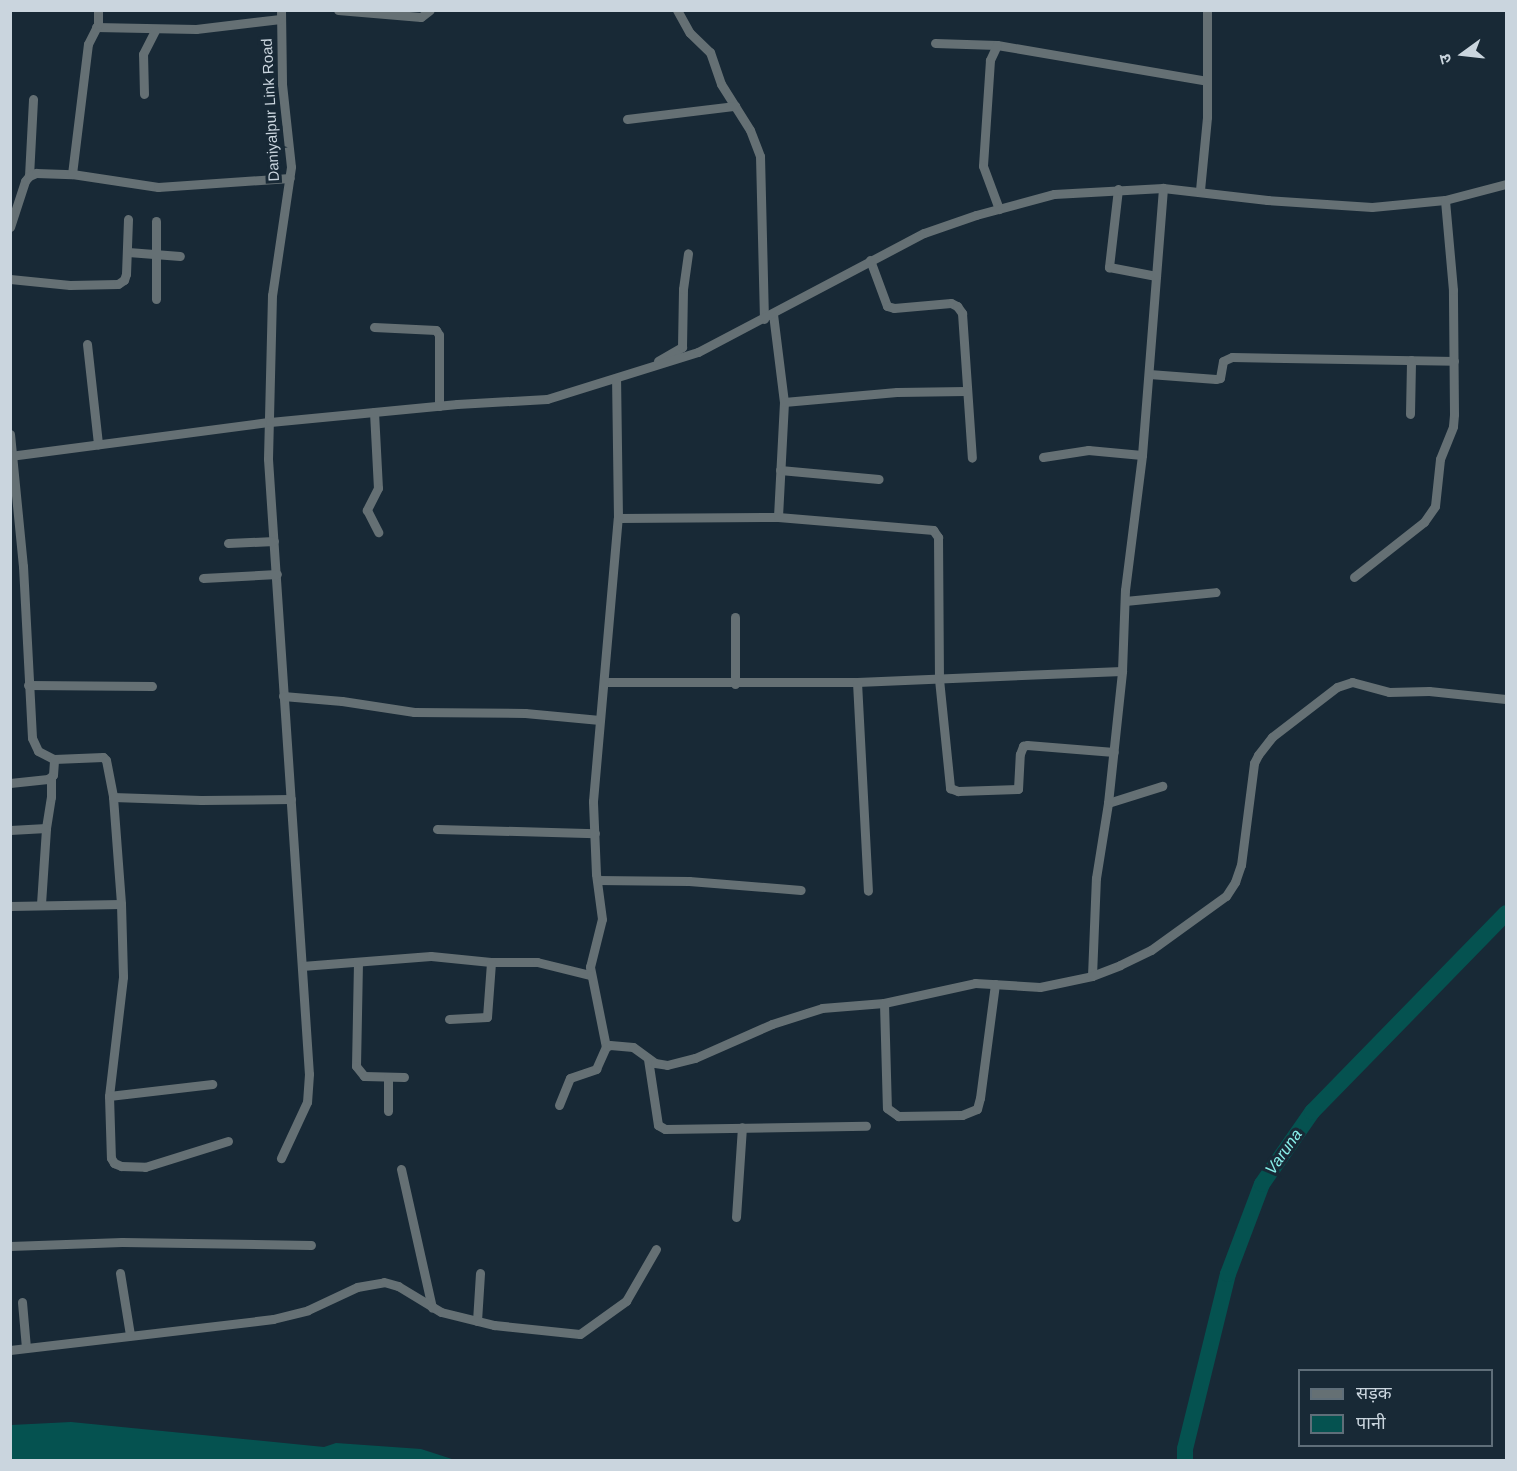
<!DOCTYPE html>
<meta charset="utf-8">
<style>
body{margin:0}
#map{position:relative;width:1517px;height:1471px;overflow:hidden;background:#182936;font-family:Arial,"Noto Sans Devanagari",sans-serif}
div>[style]{position:absolute}
.water>*{inset:0;background:#055250}
.river>*{height:16px;margin:-8px;padding:0 8px;transform-origin:8px;border-radius:8px;background:#055250}
.minor>*{height:9px;margin:-4.5px;padding:0 4.5px;transform-origin:4.5px;border-radius:4.5px;background:#657074}
span{translate:-50% -50%;white-space:nowrap;text-align:center;line-height:1.15;-webkit-text-stroke:6px #182936;paint-order:stroke}
.street-label{font-size:15px;color:#cad5de}
.water-label{font-size:16px;color:#88efea;font-style:italic}
.frame{position:absolute;inset:0;border:12px solid #cad5de;pointer-events:none}
.legend{position:absolute;left:1298px;top:1369px;width:195px;height:78px;box-sizing:border-box;background:#182936;border:2px solid #5f6e79;margin:0;padding:8px 10px;list-style:none;font-size:18px;color:#cad5de}
.legend li{display:flex;align-items:center;gap:12px;height:30px}
.legend b{width:30px;border:2px solid #5f6e79}
.north{position:absolute;left:1433px;top:24px;width:60px;height:60px;-webkit-text-stroke:4px #182936;paint-order:stroke;rotate:255deg;font-size:16px;font-weight:700;line-height:24px;text-align:center;color:#cad5de}
.north::after{content:'';display:block;margin:auto;width:21px;height:27px;background:#cad5de;clip-path:polygon(50% 0,100% 100%,50% 72%,0 100%)}
</style>
<div id="map">
<div class="water">
<i style="clip-path:polygon(71px 1422px,324px 1447px,336px 1443px,421px 1449px,455px 1460px,11px 1460px,11px 1425px)"></i>
</div>
<div class="river">
<i style="left:1185px;top:1460px;width:11px;rotate:-90deg"></i>
<i style="left:1185px;top:1449px;width:180px;rotate:-76.2deg"></i>
<i style="left:1228px;top:1274px;width:96px;rotate:-69.3deg"></i>
<i style="left:1262px;top:1184px;width:88px;rotate:-55.2deg"></i>
<i style="left:1312px;top:1112px;width:278px;rotate:-45.7deg"></i>
</div>
<div class="minor">
<i style="left:281px;top:10px;width:74px;rotate:89.2deg"></i>
<i style="left:282px;top:84px;width:83px;rotate:83.8deg"></i>
<i style="left:291px;top:167px;width:129px;rotate:98.4deg"></i>
<i style="left:272px;top:295px;width:164px;rotate:91.4deg"></i>
<i style="left:268px;top:459px;width:616px;rotate:86.19deg"></i>
<i style="left:309px;top:1074px;width:28px;rotate:94deg"></i>
<i style="left:307px;top:1102px;width:62px;rotate:114.9deg"></i>
<i style="left:338px;top:10px;width:83px;rotate:4.8deg"></i>
<i style="left:421px;top:17px;width:11px;rotate:-38deg"></i>
<i style="left:677px;top:10px;width:26px;rotate:61deg"></i>
<i style="left:690px;top:33px;width:28px;rotate:44deg"></i>
<i style="left:710px;top:52px;width:34px;rotate:71deg"></i>
<i style="left:721px;top:84px;width:54px;rotate:57.8deg"></i>
<i style="left:750px;top:130px;width:28px;rotate:69deg"></i>
<i style="left:760px;top:156px;width:163px;rotate:88.6deg"></i>
<i style="left:96px;top:27px;width:100px;rotate:1.1deg"></i>
<i style="left:196px;top:29px;width:85px;rotate:-6.8deg"></i>
<i style="left:935px;top:43px;width:62px;rotate:1.8deg"></i>
<i style="left:997px;top:45px;width:213px;rotate:9.7deg"></i>
<i style="left:997px;top:45px;width:17px;rotate:115deg"></i>
<i style="left:990px;top:60px;width:106px;rotate:93.8deg"></i>
<i style="left:983px;top:166px;width:46px;rotate:69.6deg"></i>
<i style="left:144px;top:94px;width:40px;rotate:-91.4deg"></i>
<i style="left:143px;top:54px;width:27px;rotate:-63deg"></i>
<i style="left:627px;top:119px;width:109px;rotate:-6.9deg"></i>
<i style="left:72px;top:174px;width:131px;rotate:-83deg"></i>
<i style="left:88px;top:44px;width:22px;rotate:-63deg"></i>
<i style="left:98px;top:24px;width:14px;rotate:-90deg"></i>
<i style="left:29px;top:176px;width:77px;rotate:-87deg"></i>
<i style="left:1118px;top:189px;width:79px;rotate:96.6deg"></i>
<i style="left:1109px;top:267px;width:48px;rotate:10.8deg"></i>
<i style="left:1200px;top:190px;width:73px;rotate:-84.5deg"></i>
<i style="left:1207px;top:117px;width:107px;rotate:-90deg"></i>
<i style="left:10px;top:227px;width:48px;rotate:-71.9deg"></i>
<i style="left:25px;top:181px;width:6px;rotate:-51deg"></i>
<i style="left:29px;top:176px;width:8px;rotate:-23deg"></i>
<i style="left:36px;top:173px;width:36px;rotate:2deg"></i>
<i style="left:72px;top:174px;width:87px;rotate:8.6deg"></i>
<i style="left:158px;top:187px;width:132px;rotate:-3.9deg"></i>
<i style="left:128px;top:252px;width:52px;rotate:4.4deg"></i>
<i style="left:870px;top:260px;width:49px;rotate:69.7deg"></i>
<i style="left:887px;top:306px;width:7px;rotate:16deg"></i>
<i style="left:894px;top:308px;width:57px;rotate:-5deg"></i>
<i style="left:951px;top:303px;width:7px;rotate:27deg"></i>
<i style="left:957px;top:306px;width:9px;rotate:54deg"></i>
<i style="left:962px;top:313px;width:145px;rotate:86.1deg"></i>
<i style="left:10px;top:279px;width:60px;rotate:5.7deg"></i>
<i style="left:70px;top:285px;width:48px;rotate:-1.2deg"></i>
<i style="left:118px;top:284px;width:7px;rotate:-34deg"></i>
<i style="left:124px;top:280px;width:6px;rotate:-72deg"></i>
<i style="left:126px;top:274px;width:55px;rotate:-87.9deg"></i>
<i style="left:156px;top:299px;width:78px;rotate:-90deg"></i>
<i style="left:773px;top:314px;width:89px;rotate:82.9deg"></i>
<i style="left:784px;top:402px;width:115px;rotate:93deg"></i>
<i style="left:374px;top:327px;width:62px;rotate:2.8deg"></i>
<i style="left:436px;top:330px;width:6px;rotate:59deg"></i>
<i style="left:439px;top:335px;width:71px;rotate:90deg"></i>
<i style="left:87px;top:344px;width:101px;rotate:83.7deg"></i>
<i style="left:658px;top:361px;width:28px;rotate:-30deg"></i>
<i style="left:682px;top:347px;width:58px;rotate:-89deg"></i>
<i style="left:683px;top:289px;width:36px;rotate:-82deg"></i>
<i style="left:1149px;top:374px;width:67px;rotate:4.3deg"></i>
<i style="left:1216px;top:379px;width:4px;rotate:-14deg"></i>
<i style="left:1220px;top:378px;width:17px;rotate:-80deg"></i>
<i style="left:1223px;top:361px;width:10px;rotate:-24deg"></i>
<i style="left:1232px;top:357px;width:222px;rotate:1deg"></i>
<i style="left:784px;top:402px;width:113px;rotate:-5.1deg"></i>
<i style="left:897px;top:392px;width:69px;rotate:-0.8deg"></i>
<i style="left:374px;top:412px;width:76px;rotate:87deg"></i>
<i style="left:378px;top:488px;width:25px;rotate:117deg"></i>
<i style="left:367px;top:510px;width:25px;rotate:63deg"></i>
<i style="left:1410px;top:414px;width:54px;rotate:-88.9deg"></i>
<i style="left:10px;top:434px;width:133px;rotate:84.4deg"></i>
<i style="left:23px;top:566px;width:172px;rotate:87deg"></i>
<i style="left:32px;top:738px;width:14px;rotate:65deg"></i>
<i style="left:38px;top:751px;width:18px;rotate:27deg"></i>
<i style="left:54px;top:759px;width:49px;rotate:-2.3deg"></i>
<i style="left:103px;top:757px;width:4px;rotate:45deg"></i>
<i style="left:106px;top:760px;width:38px;rotate:79deg"></i>
<i style="left:113px;top:797px;width:107px;rotate:85.7deg"></i>
<i style="left:121px;top:904px;width:73px;rotate:88.4deg"></i>
<i style="left:123px;top:977px;width:120px;rotate:96.7deg"></i>
<i style="left:109px;top:1096px;width:62px;rotate:88.2deg"></i>
<i style="left:111px;top:1158px;width:6px;rotate:59deg"></i>
<i style="left:114px;top:1163px;width:8px;rotate:23deg"></i>
<i style="left:121px;top:1166px;width:24px;rotate:2deg"></i>
<i style="left:145px;top:1167px;width:87px;rotate:-17.4deg"></i>
<i style="left:10px;top:456px;width:262px;rotate:-7.5deg"></i>
<i style="left:270px;top:422px;width:188px;rotate:-5.5deg"></i>
<i style="left:457px;top:404px;width:90px;rotate:-3.2deg"></i>
<i style="left:547px;top:399px;width:158px;rotate:-17.3deg"></i>
<i style="left:698px;top:352px;width:255px;rotate:-27.8deg"></i>
<i style="left:924px;top:233px;width:55px;rotate:-19.1deg"></i>
<i style="left:976px;top:215px;width:81px;rotate:-15.1deg"></i>
<i style="left:1054px;top:194px;width:109px;rotate:-3.2deg"></i>
<i style="left:1163px;top:188px;width:105px;rotate:6.6deg"></i>
<i style="left:1267px;top:200px;width:105px;rotate:3.8deg"></i>
<i style="left:1372px;top:207px;width:73px;rotate:-5.5deg"></i>
<i style="left:1445px;top:200px;width:63px;rotate:-14.7deg"></i>
<i style="left:1043px;top:457px;width:46px;rotate:-8.8deg"></i>
<i style="left:1088px;top:450px;width:54px;rotate:5.3deg"></i>
<i style="left:780px;top:470px;width:99px;rotate:5.2deg"></i>
<i style="left:618px;top:518px;width:160px;rotate:-0.4deg"></i>
<i style="left:778px;top:517px;width:156px;rotate:4.8deg"></i>
<i style="left:933px;top:530px;width:9px;rotate:54deg"></i>
<i style="left:938px;top:537px;width:142px;rotate:89.6deg"></i>
<i style="left:939px;top:679px;width:110px;rotate:84.2deg"></i>
<i style="left:950px;top:788px;width:9px;rotate:21deg"></i>
<i style="left:958px;top:791px;width:60px;rotate:-1.9deg"></i>
<i style="left:1018px;top:789px;width:35px;rotate:-87deg"></i>
<i style="left:1020px;top:754px;width:9px;rotate:-69deg"></i>
<i style="left:1023px;top:746px;width:4px;rotate:-14deg"></i>
<i style="left:1027px;top:745px;width:87px;rotate:4.6deg"></i>
<i style="left:228px;top:543px;width:46px;rotate:-2.5deg"></i>
<i style="left:1354px;top:577px;width:89px;rotate:-38.2deg"></i>
<i style="left:1424px;top:522px;width:19px;rotate:-55deg"></i>
<i style="left:1435px;top:506px;width:47px;rotate:-83.9deg"></i>
<i style="left:1440px;top:459px;width:35px;rotate:-68deg"></i>
<i style="left:1453px;top:426px;width:12px;rotate:-85deg"></i>
<i style="left:1454px;top:414px;width:124px;rotate:-90.5deg"></i>
<i style="left:1453px;top:290px;width:90px;rotate:-95.1deg"></i>
<i style="left:203px;top:578px;width:74px;rotate:-3.1deg"></i>
<i style="left:1125px;top:601px;width:91px;rotate:-5.6deg"></i>
<i style="left:605px;top:682px;width:252px"></i>
<i style="left:857px;top:682px;width:265px;rotate:-2.4deg"></i>
<i style="left:857px;top:682px;width:209px;rotate:87deg"></i>
<i style="left:735px;top:684px;width:67px;rotate:-90deg"></i>
<i style="left:28px;top:685px;width:124px;rotate:0.5deg"></i>
<i style="left:283px;top:696px;width:59px;rotate:4.8deg"></i>
<i style="left:342px;top:701px;width:73px;rotate:8.7deg"></i>
<i style="left:414px;top:712px;width:111px;rotate:0.5deg"></i>
<i style="left:525px;top:713px;width:75px;rotate:5.3deg"></i>
<i style="left:10px;top:783px;width:38px;rotate:-6deg"></i>
<i style="left:48px;top:779px;width:6px;rotate:-39deg"></i>
<i style="left:53px;top:775px;width:16px;rotate:-86deg"></i>
<i style="left:113px;top:797px;width:88px;rotate:2deg"></i>
<i style="left:201px;top:800px;width:90px;rotate:-0.6deg"></i>
<i style="left:1108px;top:803px;width:57px;rotate:-17.5deg"></i>
<i style="left:437px;top:829px;width:158px;rotate:1.5deg"></i>
<i style="left:10px;top:830px;width:36px;rotate:-3deg"></i>
<i style="left:46px;top:828px;width:31px;rotate:-81deg"></i>
<i style="left:51px;top:797px;width:19px;rotate:-90deg"></i>
<i style="left:597px;top:880px;width:92px;rotate:0.6deg"></i>
<i style="left:689px;top:881px;width:112px;rotate:4.6deg"></i>
<i style="left:41px;top:904px;width:76px;rotate:-86.2deg"></i>
<i style="left:10px;top:906px;width:111px;rotate:-1deg"></i>
<i style="left:358px;top:962px;width:104px;rotate:91.1deg"></i>
<i style="left:356px;top:1066px;width:13px;rotate:51deg"></i>
<i style="left:364px;top:1076px;width:40px;rotate:1.4deg"></i>
<i style="left:302px;top:966px;width:129px;rotate:-4.4deg"></i>
<i style="left:431px;top:956px;width:60px;rotate:5.7deg"></i>
<i style="left:491px;top:962px;width:46px"></i>
<i style="left:537px;top:962px;width:55px;rotate:13.8deg"></i>
<i style="left:1092px;top:976px;width:98px;rotate:-87.7deg"></i>
<i style="left:1096px;top:878px;width:76px;rotate:-80.9deg"></i>
<i style="left:1108px;top:803px;width:133px;rotate:-83.9deg"></i>
<i style="left:1122px;top:671px;width:81px;rotate:-87.9deg"></i>
<i style="left:1125px;top:590px;width:136px;rotate:-82.8deg"></i>
<i style="left:1142px;top:455px;width:268px;rotate:-85.5deg"></i>
<i style="left:884px;top:1003px;width:105px;rotate:88.4deg"></i>
<i style="left:887px;top:1108px;width:14px;rotate:36deg"></i>
<i style="left:898px;top:1116px;width:64px;rotate:-0.9deg"></i>
<i style="left:962px;top:1115px;width:16px;rotate:-22deg"></i>
<i style="left:977px;top:1109px;width:11px;rotate:-75deg"></i>
<i style="left:980px;top:1098px;width:115px;rotate:-82.5deg"></i>
<i style="left:449px;top:1019px;width:38px;rotate:-3deg"></i>
<i style="left:487px;top:1017px;width:55px;rotate:-85.8deg"></i>
<i style="left:606px;top:1047px;width:82px;rotate:-101.3deg"></i>
<i style="left:590px;top:967px;width:49px;rotate:-76deg"></i>
<i style="left:602px;top:919px;width:45px;rotate:-97.6deg"></i>
<i style="left:596px;top:874px;width:73px;rotate:-92.4deg"></i>
<i style="left:593px;top:801px;width:284px;rotate:-85deg"></i>
<i style="left:618px;top:518px;width:139px;rotate:-90.8deg"></i>
<i style="left:648px;top:1059px;width:67px;rotate:81.4deg"></i>
<i style="left:658px;top:1125px;width:8px;rotate:30deg"></i>
<i style="left:665px;top:1129px;width:201px;rotate:-0.9deg"></i>
<i style="left:109px;top:1096px;width:104px;rotate:-6.6deg"></i>
<i style="left:559px;top:1105px;width:29px;rotate:-68deg"></i>
<i style="left:570px;top:1078px;width:28px;rotate:-19deg"></i>
<i style="left:596px;top:1069px;width:24px;rotate:-66deg"></i>
<i style="left:606px;top:1047px;width:4px;rotate:-27deg"></i>
<i style="left:610px;top:1045px;width:23px;rotate:5deg"></i>
<i style="left:633px;top:1047px;width:27px;rotate:36deg"></i>
<i style="left:655px;top:1063px;width:12px;rotate:9deg"></i>
<i style="left:667px;top:1065px;width:29px;rotate:-14deg"></i>
<i style="left:695px;top:1058px;width:84px;rotate:-23.8deg"></i>
<i style="left:772px;top:1024px;width:52px;rotate:-17.7deg"></i>
<i style="left:822px;top:1008px;width:62px;rotate:-4.6deg"></i>
<i style="left:884px;top:1003px;width:93px;rotate:-12.4deg"></i>
<i style="left:975px;top:983px;width:65px;rotate:3.5deg"></i>
<i style="left:1040px;top:987px;width:53px;rotate:-11.9deg"></i>
<i style="left:1092px;top:976px;width:30px;rotate:-21deg"></i>
<i style="left:1120px;top:965px;width:34px;rotate:-26deg"></i>
<i style="left:1151px;top:950px;width:92px;rotate:-35.8deg"></i>
<i style="left:1226px;top:896px;width:17px;rotate:-57deg"></i>
<i style="left:1235px;top:882px;width:18px;rotate:-71deg"></i>
<i style="left:1241px;top:865px;width:103px;rotate:-82.7deg"></i>
<i style="left:1254px;top:763px;width:9px;rotate:-63deg"></i>
<i style="left:1258px;top:755px;width:23px;rotate:-52deg"></i>
<i style="left:1272px;top:737px;width:82px;rotate:-37.6deg"></i>
<i style="left:1337px;top:687px;width:16px;rotate:-18deg"></i>
<i style="left:1352px;top:682px;width:38px;rotate:15deg"></i>
<i style="left:1389px;top:692px;width:40px;rotate:-1.4deg"></i>
<i style="left:1429px;top:691px;width:77px;rotate:5.9deg"></i>
<i style="left:388px;top:1111px;width:34px;rotate:-90deg"></i>
<i style="left:401px;top:1169px;width:142px;rotate:77.4deg"></i>
<i style="left:736px;top:1217px;width:90px;rotate:-86.2deg"></i>
<i style="left:10px;top:1246px;width:112px;rotate:-2deg"></i>
<i style="left:122px;top:1242px;width:189px;rotate:0.9deg"></i>
<i style="left:120px;top:1273px;width:63px;rotate:80.8deg"></i>
<i style="left:22px;top:1302px;width:46px;rotate:85deg"></i>
<i style="left:477px;top:1321px;width:48px;rotate:-86.4deg"></i>
<i style="left:10px;top:1350px;width:265px;rotate:-6.7deg"></i>
<i style="left:273px;top:1319px;width:36px;rotate:-14deg"></i>
<i style="left:308px;top:1310px;width:54px;rotate:-25.1deg"></i>
<i style="left:357px;top:1287px;width:27px;rotate:-10deg"></i>
<i style="left:384px;top:1282px;width:15px;rotate:16deg"></i>
<i style="left:398px;top:1286px;width:50px;rotate:31.2deg"></i>
<i style="left:441px;top:1312px;width:55px;rotate:13.8deg"></i>
<i style="left:494px;top:1325px;width:86px;rotate:6deg"></i>
<i style="left:580px;top:1334px;width:57px;rotate:-35.7deg"></i>
<i style="left:626px;top:1301px;width:60px;rotate:-60deg"></i>
</div>
<div class="street-label">
<span style="left:270px;top:110px;rotate:-93deg">Daniyalpur Link Road</span>
</div>
<div class="water-label">
<span style="left:1284px;top:1152px;rotate:-55deg">Varuna</span>
</div>
<div class="frame"></div>
<ul class="legend">
<li><b style="height:8px;background:#657074"></b>सड़क</li>
<li><b style="height:16px;background:#055250"></b>पानी</li>
</ul>
<div class="north">उ</div>
</div>
